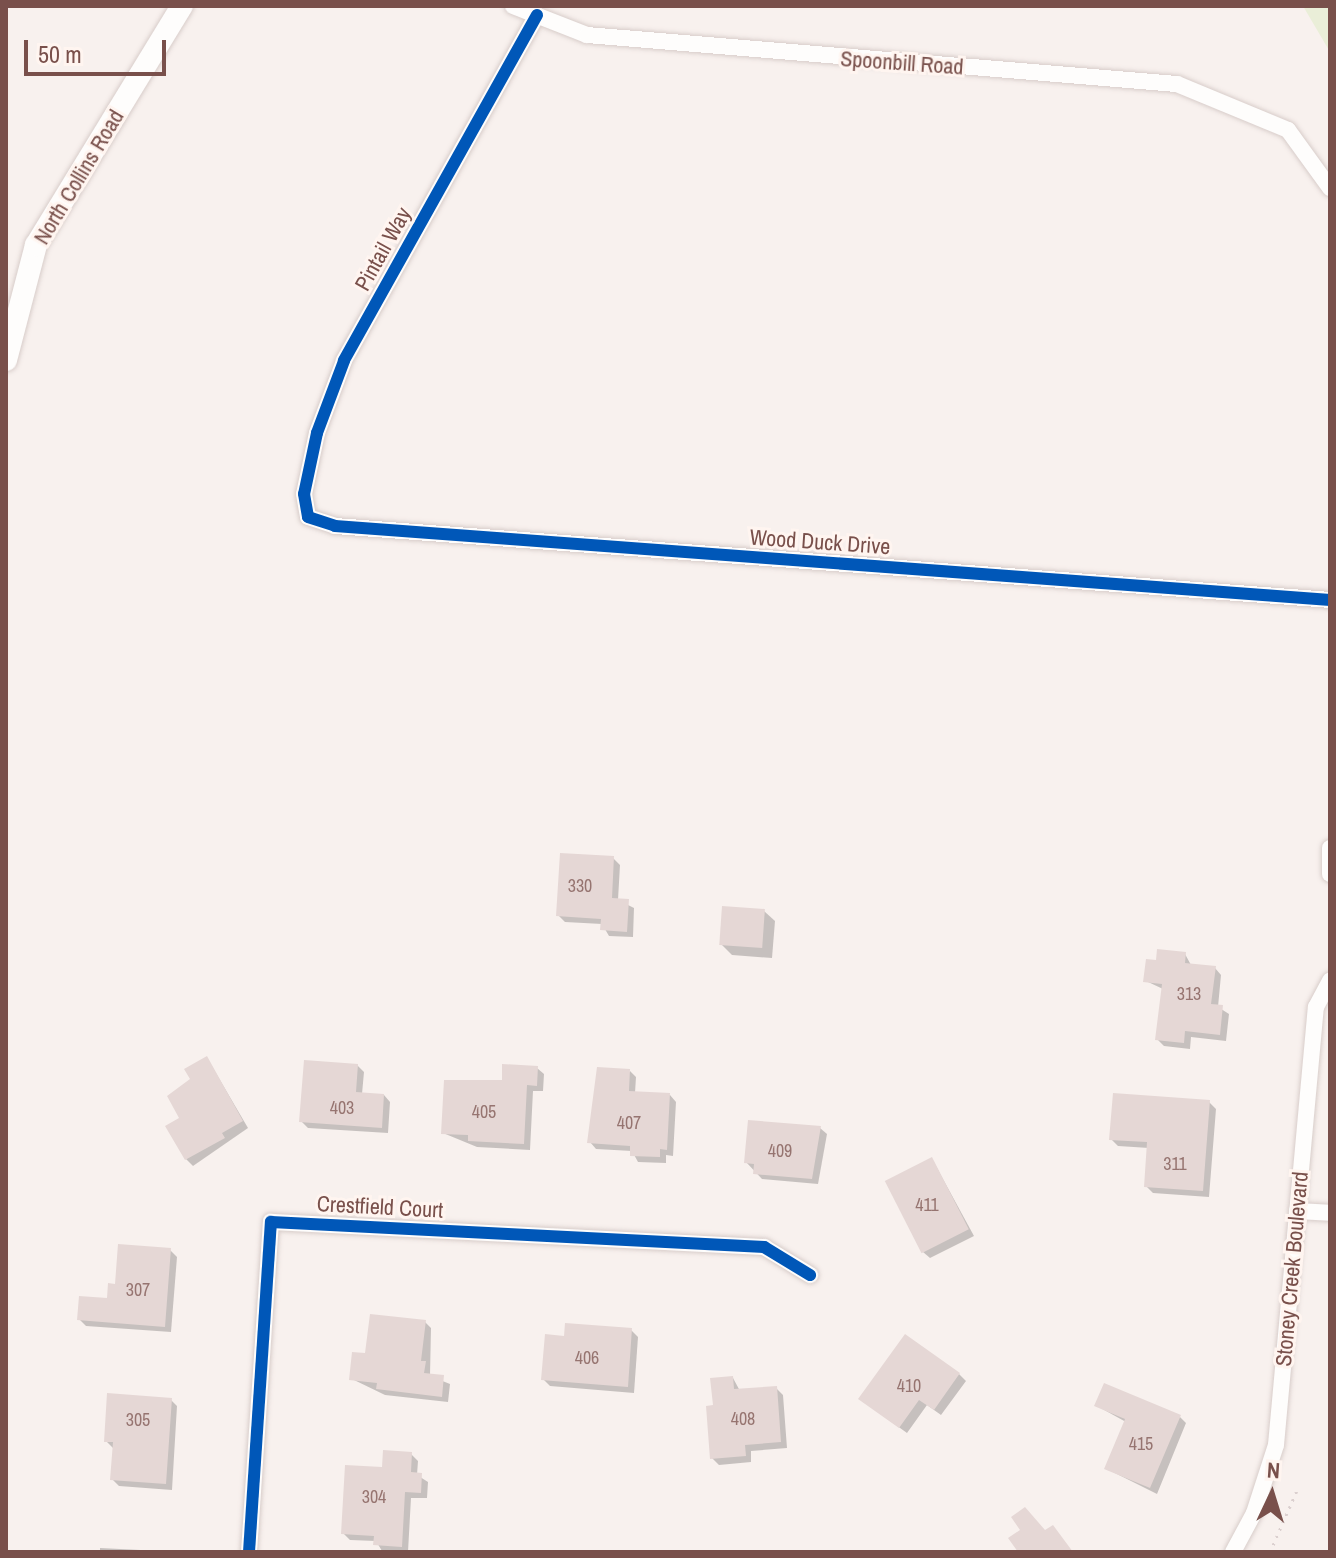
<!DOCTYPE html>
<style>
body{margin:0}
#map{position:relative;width:1336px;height:1558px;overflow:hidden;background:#f8f1ee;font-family:"Archivo Narrow",sans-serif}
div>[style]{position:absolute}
.green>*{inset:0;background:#eaeed8}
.shadow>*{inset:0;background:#0003}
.building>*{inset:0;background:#e5d7d5;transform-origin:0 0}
.path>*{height:3px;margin-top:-1.5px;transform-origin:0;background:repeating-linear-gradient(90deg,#dbd0cf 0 2px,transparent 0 8px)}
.roads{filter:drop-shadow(0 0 2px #d8cdca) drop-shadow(0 0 2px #d8cdca)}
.street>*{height:16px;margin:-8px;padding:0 8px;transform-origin:8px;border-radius:8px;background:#fefdfc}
.secondary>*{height:22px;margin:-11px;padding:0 11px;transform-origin:11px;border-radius:11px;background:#fefdfc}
.cycleway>*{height:12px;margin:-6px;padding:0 6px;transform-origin:6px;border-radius:6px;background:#0057b8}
span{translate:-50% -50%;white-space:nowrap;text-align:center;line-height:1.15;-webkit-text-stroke:6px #fff5f0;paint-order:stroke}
.number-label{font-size:18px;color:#967470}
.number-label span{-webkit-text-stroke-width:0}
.street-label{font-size:22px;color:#79504b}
.frame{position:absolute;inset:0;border:8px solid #79504b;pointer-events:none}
.north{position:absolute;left:1232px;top:1454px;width:80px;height:80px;-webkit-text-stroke:6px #fff5f0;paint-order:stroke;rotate:4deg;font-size:22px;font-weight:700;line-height:32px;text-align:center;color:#79504b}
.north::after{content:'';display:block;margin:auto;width:28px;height:36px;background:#79504b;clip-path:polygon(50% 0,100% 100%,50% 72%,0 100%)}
.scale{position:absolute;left:24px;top:40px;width:142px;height:36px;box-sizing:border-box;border:4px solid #79504b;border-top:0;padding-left:10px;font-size:24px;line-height:28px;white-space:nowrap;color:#79504b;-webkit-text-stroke:6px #fff5f0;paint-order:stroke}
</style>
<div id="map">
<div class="green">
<i style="clip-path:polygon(1303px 6px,1330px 6px,1330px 52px)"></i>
</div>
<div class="shadow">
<i style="clip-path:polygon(613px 858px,620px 865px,618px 900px,634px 908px,633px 937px,609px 936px,602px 924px,565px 922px,558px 915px)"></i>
<i style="clip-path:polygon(764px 911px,775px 921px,772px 958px,732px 955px,721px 944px)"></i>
<i style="clip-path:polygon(1185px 954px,1191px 965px,1215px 968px,1221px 975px,1218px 1007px,1229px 1014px,1226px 1041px,1191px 1037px,1190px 1049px,1164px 1046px,1157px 1039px,1163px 989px,1146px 981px,1158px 962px)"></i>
<i style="clip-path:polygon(207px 1058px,248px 1128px,193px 1166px,186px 1159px,182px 1119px,192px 1080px)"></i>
<i style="clip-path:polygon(357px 1065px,364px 1072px,362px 1094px,384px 1095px,390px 1102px,388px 1133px,308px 1128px,301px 1121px)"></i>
<i style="clip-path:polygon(537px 1068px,544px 1074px,543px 1091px,533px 1091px,530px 1150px,477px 1147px,443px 1133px,504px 1082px)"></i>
<i style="clip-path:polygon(630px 1071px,636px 1077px,635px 1093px,670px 1095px,676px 1102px,673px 1156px,666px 1155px,666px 1163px,638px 1162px,632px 1151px,596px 1149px,590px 1142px)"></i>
<i style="clip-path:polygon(1209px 1102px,1216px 1109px,1209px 1197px,1153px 1193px,1146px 1186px,1149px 1148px,1118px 1146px,1111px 1139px)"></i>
<i style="clip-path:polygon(820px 1128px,827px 1134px,818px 1184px,762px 1179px,746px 1162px)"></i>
<i style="clip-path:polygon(932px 1159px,974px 1236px,930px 1258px,923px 1252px)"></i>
<i style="clip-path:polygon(170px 1250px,177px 1257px,171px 1332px,86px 1326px,79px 1319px)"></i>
<i style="clip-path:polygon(425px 1322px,431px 1328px,430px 1376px,450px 1384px,448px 1402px,385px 1395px,352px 1379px,367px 1355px)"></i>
<i style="clip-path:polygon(631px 1330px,638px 1337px,634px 1393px,550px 1386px,544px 1380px,566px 1338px)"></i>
<i style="clip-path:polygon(959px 1374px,966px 1381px,941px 1415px,927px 1405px,907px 1433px,868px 1405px)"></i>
<i style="clip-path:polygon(733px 1378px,740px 1391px,776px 1388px,783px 1395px,787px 1448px,751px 1451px,751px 1462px,719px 1465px,712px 1458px,715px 1407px)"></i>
<i style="clip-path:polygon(171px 1400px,177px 1406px,172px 1490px,119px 1486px,112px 1479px,114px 1449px,106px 1441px)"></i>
<i style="clip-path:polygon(1097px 1406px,1179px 1416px,1186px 1423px,1157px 1494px,1107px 1469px,1126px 1422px)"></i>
<i style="clip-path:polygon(411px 1454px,418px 1461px,417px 1475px,428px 1482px,427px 1498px,411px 1498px,408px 1552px,382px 1551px,376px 1541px,350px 1540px,343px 1533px,384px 1469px)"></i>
<i style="clip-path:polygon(100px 1548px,161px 1551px,161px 1552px,100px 1552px)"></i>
</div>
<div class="building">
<i style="clip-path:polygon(560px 853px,614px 856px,612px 898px,629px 899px,627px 932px,600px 930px,601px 919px,556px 916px)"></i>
<i style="left:722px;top:906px;width:43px;height:39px;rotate:4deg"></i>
<i style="clip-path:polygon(1157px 949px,1186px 952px,1185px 963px,1216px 966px,1211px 1004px,1223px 1005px,1220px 1035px,1185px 1031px,1184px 1043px,1155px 1040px,1162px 984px,1143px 982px,1146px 959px,1156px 960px)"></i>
<i style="clip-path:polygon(207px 1056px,243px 1121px,222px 1133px,225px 1138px,185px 1160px,165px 1126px,179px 1118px,167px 1096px,190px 1079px,184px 1069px)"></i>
<i style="clip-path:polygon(304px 1060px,358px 1064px,356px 1092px,384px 1094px,382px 1128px,299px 1122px)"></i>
<i style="clip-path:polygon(502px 1064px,538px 1066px,537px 1086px,527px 1085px,524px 1144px,468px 1141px,468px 1135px,441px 1134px,444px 1080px,502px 1080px)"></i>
<i style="clip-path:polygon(597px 1067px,630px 1069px,629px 1091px,670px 1093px,667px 1150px,660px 1149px,660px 1157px,630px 1156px,630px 1146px,587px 1143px)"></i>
<i style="clip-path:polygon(1113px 1093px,1210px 1100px,1203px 1191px,1144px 1187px,1147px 1142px,1109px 1140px)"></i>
<i style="clip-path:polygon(748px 1120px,821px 1126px,812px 1179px,753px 1174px,754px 1164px,744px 1163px)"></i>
<i style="left:932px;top:1157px;width:81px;height:53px;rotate:63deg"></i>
<i style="clip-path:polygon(118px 1244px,171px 1248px,165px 1327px,77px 1320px,79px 1296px,107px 1298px,108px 1283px,115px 1284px)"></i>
<i style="clip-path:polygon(370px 1314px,426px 1320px,421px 1361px,426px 1361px,424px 1373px,444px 1375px,442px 1397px,376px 1389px,377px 1383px,349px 1380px,352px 1352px,365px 1353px)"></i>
<i style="clip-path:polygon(565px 1323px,632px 1328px,628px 1387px,541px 1380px,545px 1334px,564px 1336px)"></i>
<i style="clip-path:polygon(905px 1334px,960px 1373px,934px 1410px,919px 1400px,899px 1428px,858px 1399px)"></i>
<i style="clip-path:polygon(733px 1376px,734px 1389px,777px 1386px,781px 1442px,745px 1445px,746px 1456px,710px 1459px,706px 1406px,713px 1405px,710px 1378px)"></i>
<i style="clip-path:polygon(1104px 1383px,1181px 1415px,1150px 1488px,1104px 1469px,1125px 1419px,1094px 1406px)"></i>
<i style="clip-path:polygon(107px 1393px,172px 1398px,166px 1484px,110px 1480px,113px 1442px,104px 1442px)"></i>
<i style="clip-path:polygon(383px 1450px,412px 1452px,411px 1472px,422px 1473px,421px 1493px,405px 1492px,402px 1547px,373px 1545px,374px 1536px,341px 1534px,345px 1465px,382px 1467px)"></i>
<i style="clip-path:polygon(1025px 1507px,1045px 1530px,1053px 1525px,1073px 1552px,1018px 1552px,1008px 1538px,1020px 1530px,1011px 1517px)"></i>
</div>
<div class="path">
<i style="left:1270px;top:1552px;width:70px;rotate:-66.4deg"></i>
</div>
<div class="roads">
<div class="street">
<i style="left:513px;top:6px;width:79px;rotate:21.4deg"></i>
<i style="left:587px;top:35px;width:592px;rotate:4.75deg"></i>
<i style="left:1177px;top:84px;width:120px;rotate:22.5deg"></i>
<i style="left:1288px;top:130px;width:72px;rotate:54.1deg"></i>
<i style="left:537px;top:15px;width:396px;rotate:119.2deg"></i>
<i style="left:344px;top:361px;width:77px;rotate:110.6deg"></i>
<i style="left:317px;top:433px;width:62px;rotate:102deg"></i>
<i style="left:304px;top:494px;width:23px;rotate:80deg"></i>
<i style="left:308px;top:517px;width:28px;rotate:18deg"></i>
<i style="left:335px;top:526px;width:998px;rotate:4.25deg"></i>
<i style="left:1330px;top:848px;width:26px;rotate:90deg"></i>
<i style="left:1297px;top:1211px;width:33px;rotate:3deg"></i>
<i style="left:249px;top:1552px;width:331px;rotate:-86.2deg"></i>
<i style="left:271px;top:1222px;width:494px;rotate:2.9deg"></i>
<i style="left:764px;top:1247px;width:54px;rotate:31.3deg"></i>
<i style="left:1233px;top:1552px;width:44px;rotate:-61.7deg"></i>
<i style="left:1254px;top:1513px;width:71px;rotate:-72.1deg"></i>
<i style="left:1276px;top:1445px;width:440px;rotate:-84.8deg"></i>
<i style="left:1316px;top:1007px;width:30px;rotate:-62deg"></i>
</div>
<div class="secondary">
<i style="left:6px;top:360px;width:119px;rotate:-75.4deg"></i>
<i style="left:36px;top:245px;width:280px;rotate:-58.6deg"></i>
</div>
</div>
<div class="cycleway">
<i style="left:537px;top:15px;width:396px;rotate:119.2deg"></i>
<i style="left:344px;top:361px;width:77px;rotate:110.6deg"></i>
<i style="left:317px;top:433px;width:62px;rotate:102deg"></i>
<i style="left:304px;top:494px;width:23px;rotate:80deg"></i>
<i style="left:308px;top:517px;width:28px;rotate:18deg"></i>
<i style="left:335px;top:526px;width:998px;rotate:4.25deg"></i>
<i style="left:249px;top:1552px;width:331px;rotate:-86.2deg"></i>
<i style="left:271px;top:1222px;width:494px;rotate:2.9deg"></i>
<i style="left:764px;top:1247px;width:54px;rotate:31.3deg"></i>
</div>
<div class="number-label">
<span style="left:580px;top:886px">330</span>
<span style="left:1189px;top:994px">313</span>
<span style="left:342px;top:1108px">403</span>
<span style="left:484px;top:1112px">405</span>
<span style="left:629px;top:1123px">407</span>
<span style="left:780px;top:1151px">409</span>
<span style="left:1175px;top:1164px">311</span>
<span style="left:927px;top:1205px">411</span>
<span style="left:138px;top:1290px">307</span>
<span style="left:587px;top:1358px">406</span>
<span style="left:909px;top:1386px">410</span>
<span style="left:743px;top:1419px">408</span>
<span style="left:138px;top:1420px">305</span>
<span style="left:1141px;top:1444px">415</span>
<span style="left:374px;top:1497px">304</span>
</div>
<div class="street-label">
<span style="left:902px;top:63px;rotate:4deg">Spoonbill Road</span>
<span style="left:79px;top:177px;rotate:-59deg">North Collins Road</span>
<span style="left:383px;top:249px;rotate:-61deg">Pintail Way</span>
<span style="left:820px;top:542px;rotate:4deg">Wood Duck Drive</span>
<span style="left:380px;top:1207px;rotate:3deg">Crestfield Court</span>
<span style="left:1292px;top:1269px;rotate:-85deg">Stoney Creek Boulevard</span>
</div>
<div class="frame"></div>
<div class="north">N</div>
<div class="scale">50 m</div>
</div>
